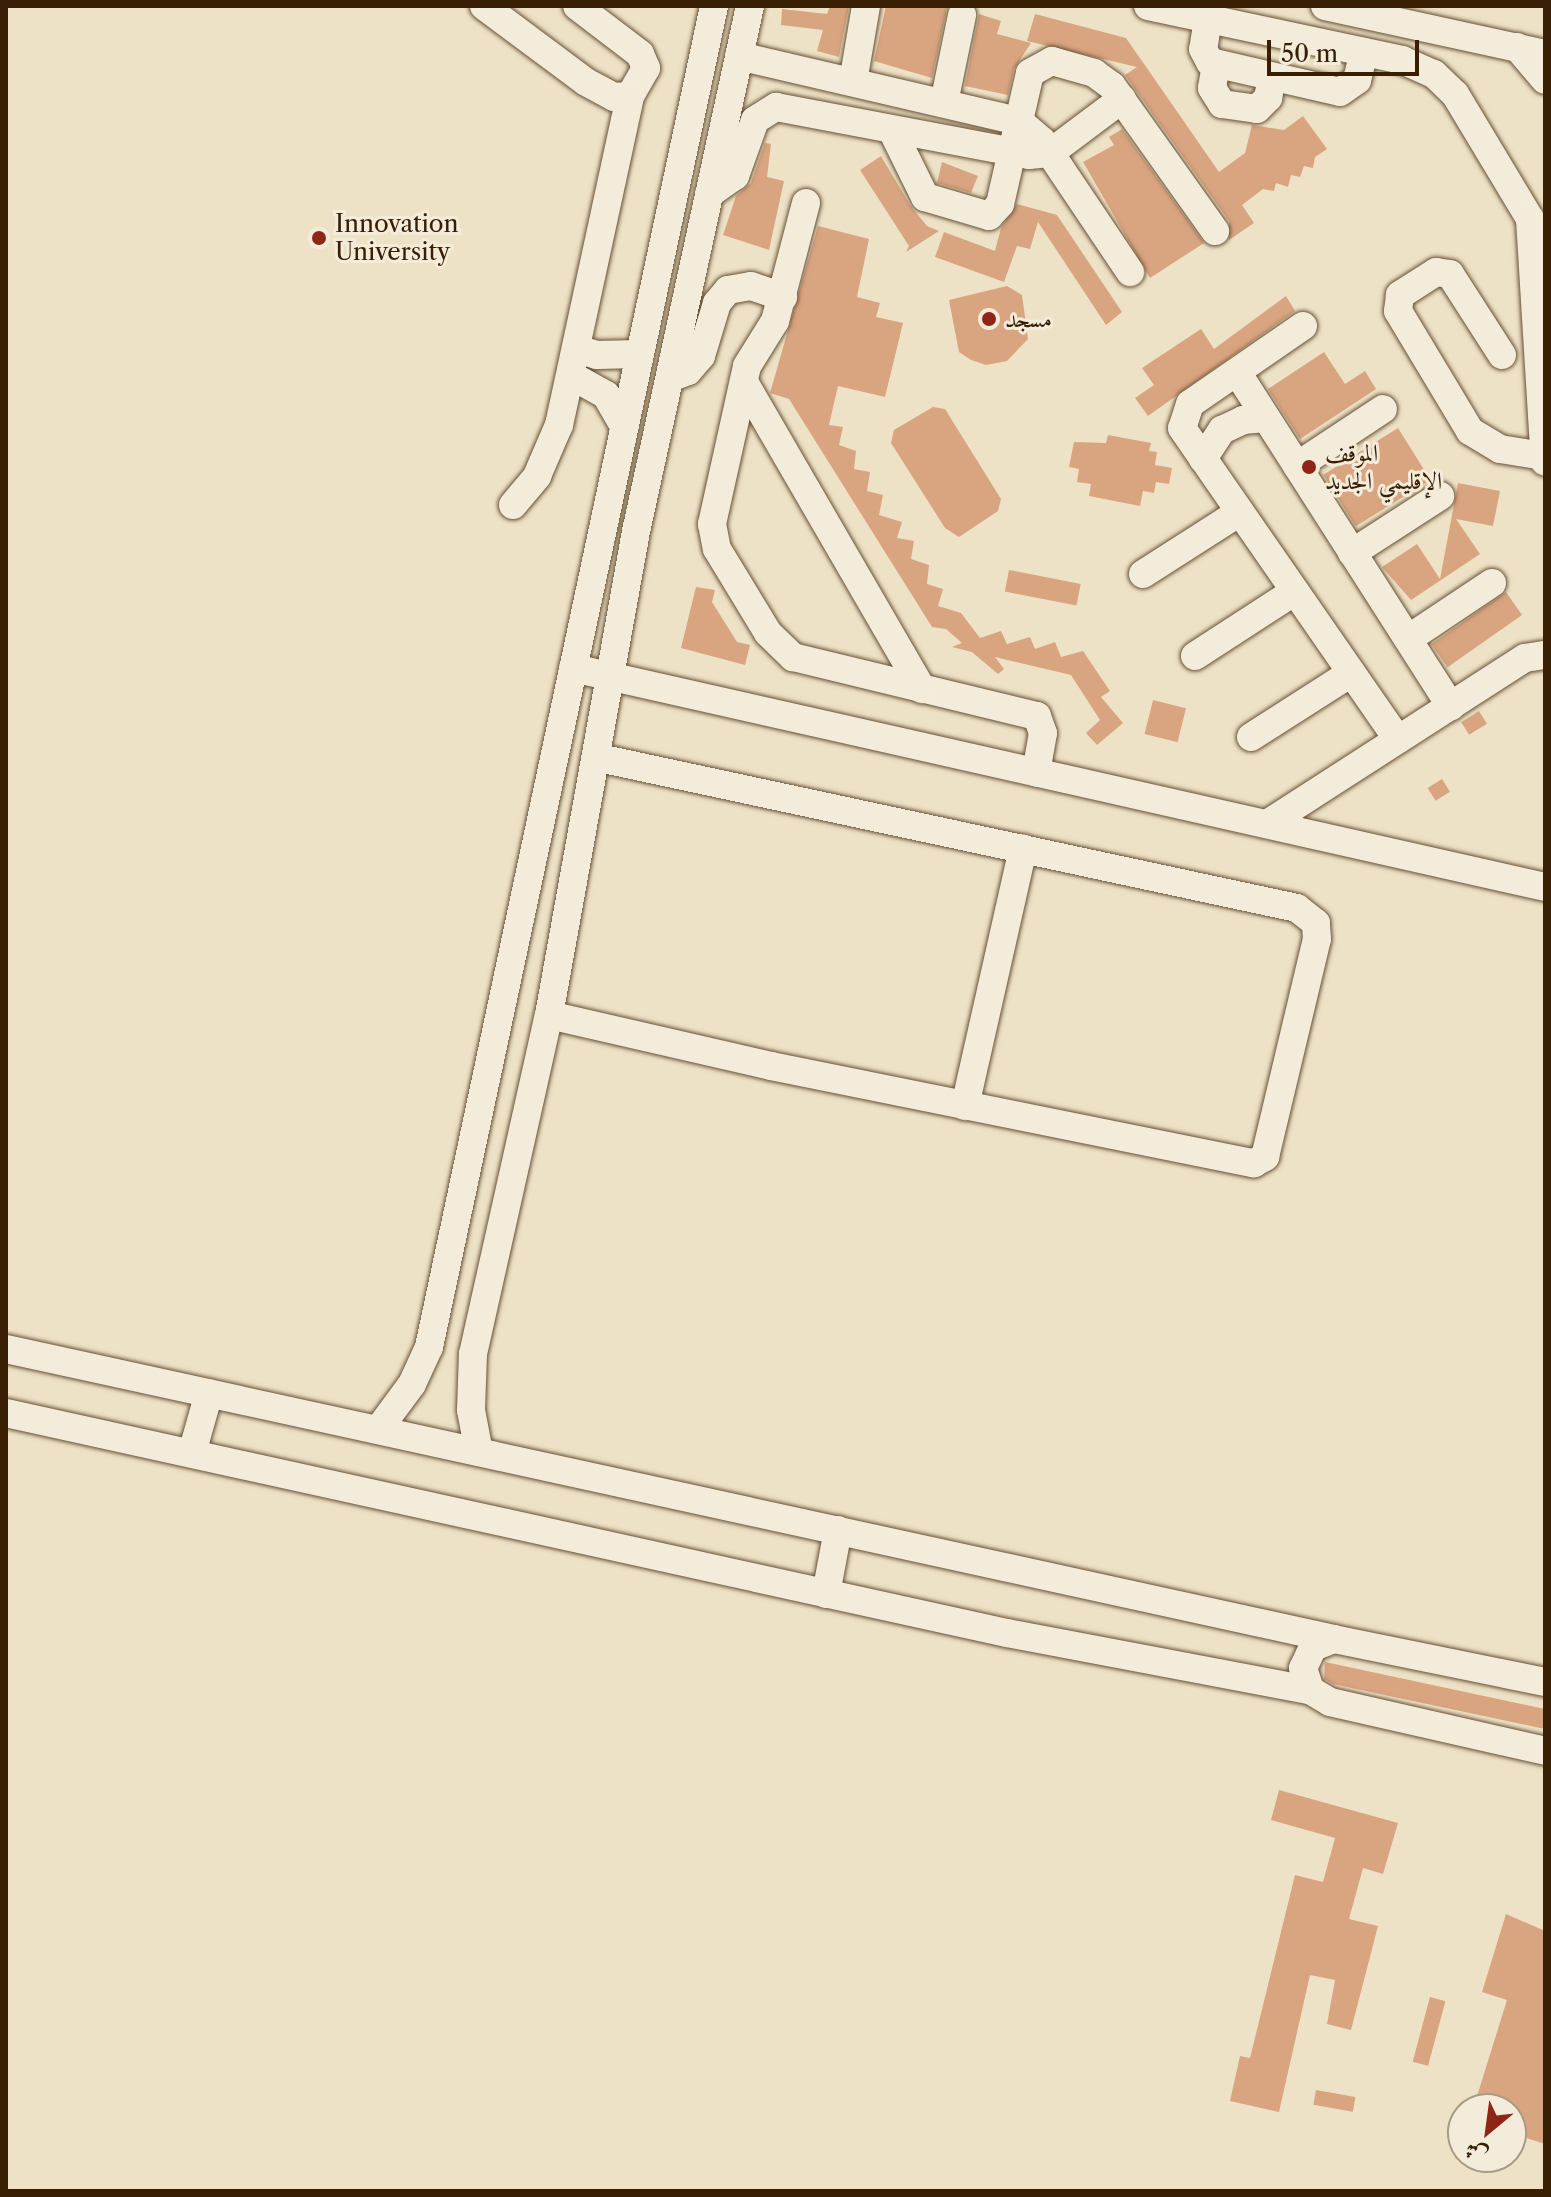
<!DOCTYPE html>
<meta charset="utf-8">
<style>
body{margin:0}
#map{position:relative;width:1551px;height:2197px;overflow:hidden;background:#eee2c6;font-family:"Libre Caslon Text",Amiri,serif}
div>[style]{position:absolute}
.building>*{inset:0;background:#d9a480;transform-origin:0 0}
.roads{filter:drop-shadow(0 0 2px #665034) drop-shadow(0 0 2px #665034)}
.minor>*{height:28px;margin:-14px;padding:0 14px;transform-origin:14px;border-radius:14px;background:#f4ecda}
.dots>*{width:22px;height:22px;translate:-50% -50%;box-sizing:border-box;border:4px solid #f4ecda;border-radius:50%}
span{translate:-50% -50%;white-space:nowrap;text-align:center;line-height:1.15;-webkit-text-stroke:6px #f4ecda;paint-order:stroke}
.poi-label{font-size:24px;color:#381f03}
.left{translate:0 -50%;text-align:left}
.frame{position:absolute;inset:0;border:8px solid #381f03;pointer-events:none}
.north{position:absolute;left:1447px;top:2093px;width:80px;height:80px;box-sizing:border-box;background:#f4ecda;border:2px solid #a99a84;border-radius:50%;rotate:209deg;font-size:22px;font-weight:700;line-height:32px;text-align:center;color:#381f03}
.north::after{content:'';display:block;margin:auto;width:28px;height:36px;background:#8f2418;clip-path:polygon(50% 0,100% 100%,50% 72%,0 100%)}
.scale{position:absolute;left:1267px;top:40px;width:152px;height:36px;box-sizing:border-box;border:4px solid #381f03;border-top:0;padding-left:10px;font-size:24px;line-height:28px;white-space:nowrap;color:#381f03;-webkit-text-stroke:6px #f4ecda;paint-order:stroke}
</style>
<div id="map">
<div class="building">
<i style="clip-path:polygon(830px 6px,849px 6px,839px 57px,817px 51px,823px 30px,781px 25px,782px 9px,827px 14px)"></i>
<i style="clip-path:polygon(886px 6px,947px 8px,932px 78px,874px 61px)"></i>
<i style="clip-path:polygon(979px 14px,1001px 21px,997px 34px,1031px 43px,1014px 69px,1008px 95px,965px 86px)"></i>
<i style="clip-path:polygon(1035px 14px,1126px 38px,1219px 172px,1245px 153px,1252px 125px,1284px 130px,1303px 116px,1327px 149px,1315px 157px,1313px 168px,1304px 166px,1300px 177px,1291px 175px,1288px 187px,1276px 183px,1274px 191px,1263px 189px,1242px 205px,1254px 223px,1229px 240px,1229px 221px,1125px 75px,1137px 67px,1027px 41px)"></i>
<i style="clip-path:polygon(1122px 129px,1204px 243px,1150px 278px,1083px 162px,1114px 145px,1109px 137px)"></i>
<i style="clip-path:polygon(765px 143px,771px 144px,767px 177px,784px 181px,769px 250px,723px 235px,736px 196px,751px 183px)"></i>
<i style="clip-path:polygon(881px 156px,910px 205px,927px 226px,939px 231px,906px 252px,909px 246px,860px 170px)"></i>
<i style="clip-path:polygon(942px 162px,978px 176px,971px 193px,937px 183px)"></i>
<i style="clip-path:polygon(1017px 204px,1057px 215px,1122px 312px,1106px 325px,1038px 222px,1030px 249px,1017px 246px,1004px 282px,935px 257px,944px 232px,995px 251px,1001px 228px)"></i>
<i style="clip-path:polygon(818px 226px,869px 239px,857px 297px,880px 303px,876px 317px,903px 323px,885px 397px,838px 386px,829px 425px,843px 427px,839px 445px,856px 451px,854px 469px,870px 472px,867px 491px,883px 495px,879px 515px,902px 522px,897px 538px,914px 541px,911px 559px,929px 565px,927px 584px,943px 589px,938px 606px,961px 613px,980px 638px,1001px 631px,1007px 644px,1030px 637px,1035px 649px,1055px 642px,1061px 657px,1083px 651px,1110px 691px,1101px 697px,1123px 723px,1097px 745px,1086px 733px,1100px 720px,1071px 675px,995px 657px,1004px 669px,998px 674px,972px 652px,952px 647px,962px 643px,946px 629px,932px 627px,789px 399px,770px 393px)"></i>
<i style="clip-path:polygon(1007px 286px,1022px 295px,1028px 339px,1007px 361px,986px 365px,971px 360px,959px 352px,949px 300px)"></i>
<i style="clip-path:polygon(1286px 296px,1295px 311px,1148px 416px,1135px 398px,1154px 385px,1142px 368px,1201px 329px,1214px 349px)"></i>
<i style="clip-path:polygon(1324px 352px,1345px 384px,1365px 371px,1376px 389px,1300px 439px,1268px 389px)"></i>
<i style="clip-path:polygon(933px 407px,945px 409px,1001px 499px,998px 511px,959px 537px,945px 528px,891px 443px,894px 430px)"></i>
<i style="left:1398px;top:428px;width:61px;height:88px;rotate:58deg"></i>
<i style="clip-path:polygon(1108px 435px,1151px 443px,1149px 451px,1157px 452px,1155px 465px,1172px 468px,1169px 484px,1156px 482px,1154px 493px,1143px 491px,1140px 506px,1089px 496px,1091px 484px,1077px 482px,1079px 469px,1069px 467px,1074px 442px,1106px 443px)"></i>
<i style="clip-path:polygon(1458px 483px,1500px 491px,1493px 526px,1456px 519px,1480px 554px,1411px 600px,1382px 567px,1417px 544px,1440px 579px)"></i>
<i style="left:1009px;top:570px;width:73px;height:22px;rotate:11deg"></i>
<i style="clip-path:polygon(696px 587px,715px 590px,712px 602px,737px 642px,750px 645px,745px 665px,681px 648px)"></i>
<i style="left:1506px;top:592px;width:28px;height:91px;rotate:55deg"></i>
<i style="left:1153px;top:700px;width:34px;height:35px;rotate:14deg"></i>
<i style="left:1479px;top:711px;width:15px;height:21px;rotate:58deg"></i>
<i style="left:1442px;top:779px;width:15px;height:17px;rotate:58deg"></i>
<i style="clip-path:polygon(1325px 1662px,1545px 1709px,1545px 1729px,1333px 1684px,1324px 1679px)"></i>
<i style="clip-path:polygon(1279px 1790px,1398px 1823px,1383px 1874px,1363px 1868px,1349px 1919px,1378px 1926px,1351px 2030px,1327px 2024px,1335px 1980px,1310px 1975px,1279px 2112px,1230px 2101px,1240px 2056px,1250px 2058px,1295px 1875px,1323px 1882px,1335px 1838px,1271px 1820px)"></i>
<i style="clip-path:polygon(1506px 1914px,1545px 1931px,1545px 2144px,1511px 2133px,1511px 2109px,1473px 2109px,1507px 2000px,1482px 1992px)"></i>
<i style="left:1430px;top:1997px;width:16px;height:67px;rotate:15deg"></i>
<i style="left:1316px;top:2090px;width:40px;height:15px;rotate:10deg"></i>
</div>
<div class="roads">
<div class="minor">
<i style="left:484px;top:6px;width:127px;rotate:36.7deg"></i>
<i style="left:586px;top:82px;width:32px;rotate:28deg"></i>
<i style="left:614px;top:97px;width:16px;rotate:-4deg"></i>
<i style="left:630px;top:96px;width:32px;rotate:-60deg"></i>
<i style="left:646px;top:68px;width:15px;rotate:-113deg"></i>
<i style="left:640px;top:54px;width:79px;rotate:-142.7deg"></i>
<i style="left:1148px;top:6px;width:260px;rotate:12deg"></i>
<i style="left:1402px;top:60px;width:35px;rotate:24deg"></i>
<i style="left:1434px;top:74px;width:29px;rotate:44deg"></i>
<i style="left:1455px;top:94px;width:146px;rotate:59deg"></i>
<i style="left:1530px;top:219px;width:243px;rotate:86.5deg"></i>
<i style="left:1325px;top:6px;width:225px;rotate:12.3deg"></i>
<i style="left:1208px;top:19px;width:30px;rotate:99deg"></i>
<i style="left:1203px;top:49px;width:15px;rotate:62deg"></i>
<i style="left:1210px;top:62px;width:133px;rotate:13deg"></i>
<i style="left:1340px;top:92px;width:21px;rotate:-35deg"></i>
<i style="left:1357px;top:80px;width:29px;rotate:-76deg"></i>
<i style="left:1517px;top:47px;width:43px;rotate:49.7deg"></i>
<i style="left:739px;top:56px;width:287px;rotate:13.1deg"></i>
<i style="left:1019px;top:121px;width:30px;rotate:41deg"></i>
<i style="left:1042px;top:141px;width:158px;rotate:56.1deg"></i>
<i style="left:1216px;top:65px;width:23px;rotate:100deg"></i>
<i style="left:1212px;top:88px;width:19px;rotate:58deg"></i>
<i style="left:1222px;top:104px;width:35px;rotate:8deg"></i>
<i style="left:1257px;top:109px;width:16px;rotate:-45deg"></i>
<i style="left:1268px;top:98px;width:21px;rotate:-79deg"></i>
<i style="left:853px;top:82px;width:77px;rotate:-80.3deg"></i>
<i style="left:944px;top:103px;width:90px;rotate:-78.4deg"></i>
<i style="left:892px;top:130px;width:75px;rotate:63.8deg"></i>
<i style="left:925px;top:197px;width:67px;rotate:16.5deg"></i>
<i style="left:989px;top:216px;width:16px;rotate:-47deg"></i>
<i style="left:1000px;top:204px;width:134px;rotate:-77.1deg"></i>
<i style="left:1030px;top:73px;width:25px;rotate:-29deg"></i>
<i style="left:1052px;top:61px;width:44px;rotate:15.9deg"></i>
<i style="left:1094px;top:73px;width:22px;rotate:36deg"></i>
<i style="left:1112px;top:86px;width:178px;rotate:54.6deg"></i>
<i style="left:709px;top:194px;width:32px;rotate:-35deg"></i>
<i style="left:735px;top:176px;width:59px;rotate:-70.3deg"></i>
<i style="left:755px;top:120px;width:25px;rotate:-32deg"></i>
<i style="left:776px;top:107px;width:258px;rotate:10.7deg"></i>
<i style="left:1029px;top:155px;width:21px;rotate:-5deg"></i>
<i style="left:1050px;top:153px;width:90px;rotate:-36.9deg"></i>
<i style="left:806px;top:203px;width:122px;rotate:104.7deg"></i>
<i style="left:775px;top:321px;width:53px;rotate:121.9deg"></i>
<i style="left:747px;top:366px;width:162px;rotate:102.5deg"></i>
<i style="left:712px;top:524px;width:25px;rotate:79deg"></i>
<i style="left:717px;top:549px;width:98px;rotate:58.7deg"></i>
<i style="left:768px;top:633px;width:35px;rotate:44deg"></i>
<i style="left:793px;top:657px;width:251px;rotate:13.6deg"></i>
<i style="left:1037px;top:716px;width:18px;rotate:71deg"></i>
<i style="left:1043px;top:733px;width:40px;rotate:100deg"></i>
<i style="left:1303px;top:326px;width:137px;rotate:145.4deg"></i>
<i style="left:1190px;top:404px;width:25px;rotate:108deg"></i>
<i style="left:1182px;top:428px;width:379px;rotate:55.3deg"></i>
<i style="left:576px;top:349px;width:22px;rotate:16deg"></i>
<i style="left:597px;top:355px;width:42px;rotate:-1.4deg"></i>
<i style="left:1502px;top:355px;width:96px;rotate:-122.7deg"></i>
<i style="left:1450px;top:274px;width:14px;rotate:-172deg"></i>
<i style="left:1436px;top:272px;width:43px;rotate:147.4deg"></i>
<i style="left:1400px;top:295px;width:16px;rotate:97deg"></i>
<i style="left:1398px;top:311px;width:140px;rotate:59deg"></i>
<i style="left:1470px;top:431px;width:35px;rotate:31deg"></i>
<i style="left:1500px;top:449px;width:44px;rotate:9.2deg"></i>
<i style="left:1237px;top:372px;width:397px;rotate:57.4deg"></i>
<i style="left:572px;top:376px;width:39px;rotate:29deg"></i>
<i style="left:606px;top:395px;width:36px;rotate:60deg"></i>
<i style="left:670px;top:378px;width:19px;rotate:-21deg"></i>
<i style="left:688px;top:371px;width:20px;rotate:-49deg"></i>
<i style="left:701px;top:356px;width:55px;rotate:-73.2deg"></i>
<i style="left:717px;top:303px;width:17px;rotate:-50deg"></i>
<i style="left:728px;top:290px;width:23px;rotate:-10deg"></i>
<i style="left:751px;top:286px;width:34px;rotate:19deg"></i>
<i style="left:744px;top:382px;width:355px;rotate:59.9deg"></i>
<i style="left:1203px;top:459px;width:35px;rotate:-57deg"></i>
<i style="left:1222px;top:430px;width:23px;rotate:-25deg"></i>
<i style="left:1243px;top:420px;width:23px;rotate:-5deg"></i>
<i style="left:1297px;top:466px;width:103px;rotate:-33.5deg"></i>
<i style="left:513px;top:505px;width:38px;rotate:-50deg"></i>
<i style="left:537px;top:476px;width:56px;rotate:-66.7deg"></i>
<i style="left:559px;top:425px;width:337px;rotate:-77.8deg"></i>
<i style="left:1352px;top:553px;width:105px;rotate:-32.9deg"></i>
<i style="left:1143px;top:574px;width:115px;rotate:-32.6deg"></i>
<i style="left:1408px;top:639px;width:101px;rotate:-33.7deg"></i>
<i style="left:1195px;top:656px;width:119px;rotate:-33deg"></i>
<i style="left:573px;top:668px;width:996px;rotate:12.7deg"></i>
<i style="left:1251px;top:737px;width:119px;rotate:-32.6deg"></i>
<i style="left:1267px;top:824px;width:307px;rotate:-32.8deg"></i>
<i style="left:1525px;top:658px;width:20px;rotate:-9deg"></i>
<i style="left:549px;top:1015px;width:228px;rotate:12.9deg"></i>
<i style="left:771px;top:1066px;width:493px;rotate:11.4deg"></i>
<i style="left:1254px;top:1163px;width:13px;rotate:-29deg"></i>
<i style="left:1265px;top:1157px;width:224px;rotate:-76.6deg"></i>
<i style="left:1317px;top:939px;width:16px;rotate:-94deg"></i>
<i style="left:1316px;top:923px;width:24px;rotate:-142deg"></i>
<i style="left:1297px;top:908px;width:714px;rotate:-167.87deg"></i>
<i style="left:965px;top:1106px;width:264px;rotate:-77.3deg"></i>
<i style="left:6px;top:1349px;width:1359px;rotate:12.32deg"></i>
<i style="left:6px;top:1413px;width:1025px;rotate:12.4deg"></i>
<i style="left:1007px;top:1633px;width:308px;rotate:10.7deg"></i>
<i style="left:378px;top:1430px;width:57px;rotate:-53.5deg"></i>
<i style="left:412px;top:1384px;width:41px;rotate:-65.3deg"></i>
<i style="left:429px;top:1347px;width:1371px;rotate:-78deg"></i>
<i style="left:479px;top:1452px;width:43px;rotate:-100.8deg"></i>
<i style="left:471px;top:1410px;width:56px;rotate:-88deg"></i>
<i style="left:473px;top:1354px;width:347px;rotate:-77.4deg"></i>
<i style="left:549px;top:1015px;width:496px;rotate:-79.8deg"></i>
<i style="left:637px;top:527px;width:533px;rotate:-77.76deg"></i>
<i style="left:192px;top:1453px;width:62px;rotate:-74.2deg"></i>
<i style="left:826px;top:1594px;width:65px;rotate:-79.4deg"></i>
<i style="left:1545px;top:1682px;width:215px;rotate:-168.5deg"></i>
<i style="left:1334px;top:1639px;width:22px;rotate:159deg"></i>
<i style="left:1313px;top:1647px;width:23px;rotate:115deg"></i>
<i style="left:1303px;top:1668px;width:23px;rotate:72deg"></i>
<i style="left:1310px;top:1690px;width:23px;rotate:31deg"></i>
<i style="left:1330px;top:1702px;width:221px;rotate:12.8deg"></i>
</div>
</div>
<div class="dots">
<i style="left:319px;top:238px;background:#8f2418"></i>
<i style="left:989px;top:319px;background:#8f2418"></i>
<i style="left:1309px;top:467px;background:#8f2418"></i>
</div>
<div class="poi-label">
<span class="left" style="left:335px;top:238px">Innovation<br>University</span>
<span class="left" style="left:1005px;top:319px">مسجد</span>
<span class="left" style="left:1325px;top:467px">الموقف<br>الإقليمي الجديد</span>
</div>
<div class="frame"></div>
<div class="north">ش</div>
<div class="scale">50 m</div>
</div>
